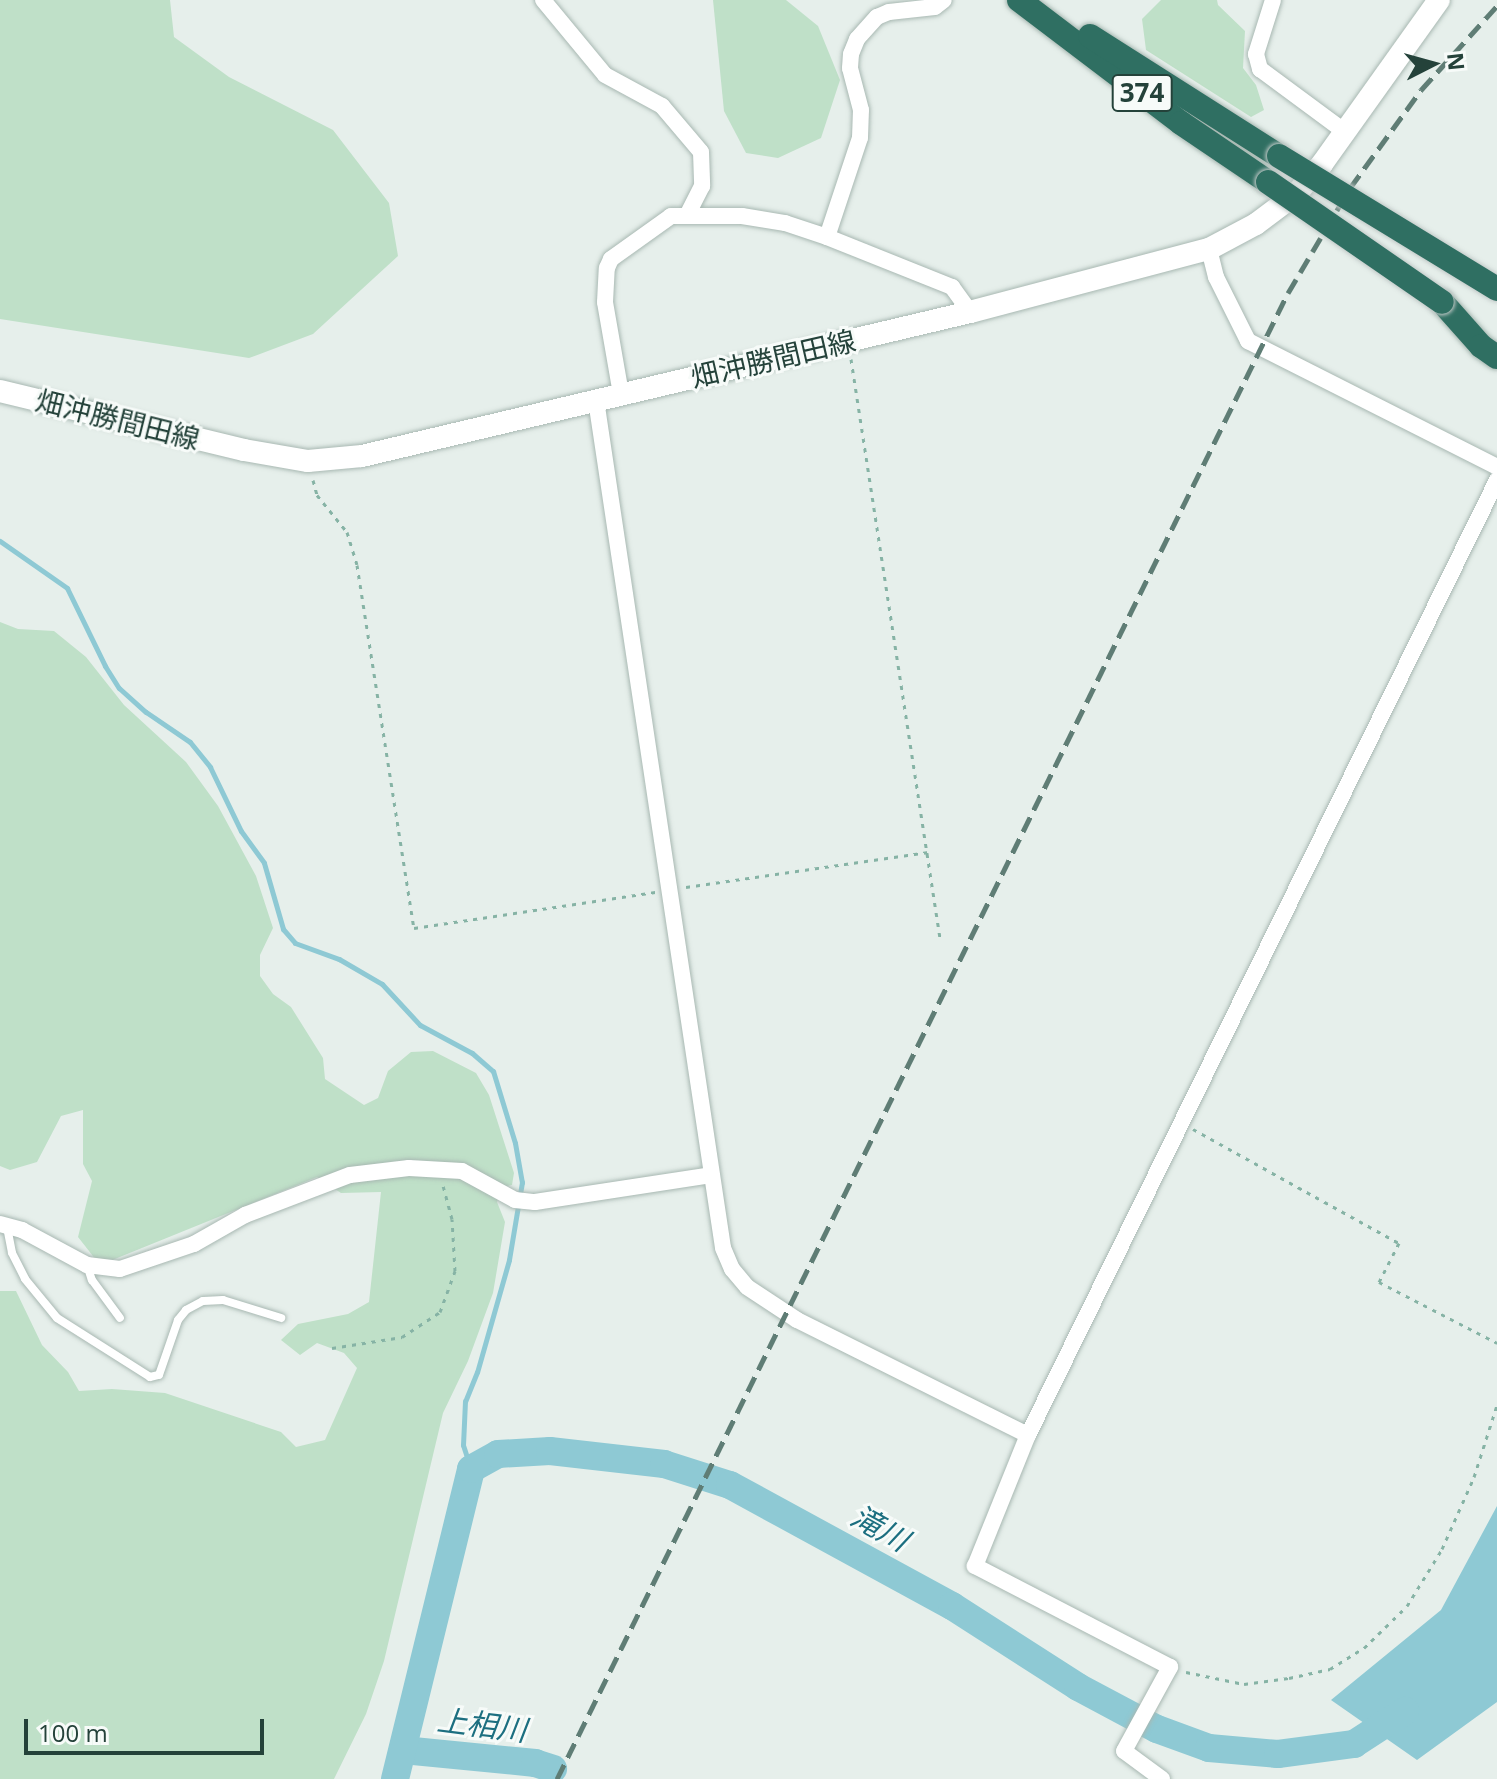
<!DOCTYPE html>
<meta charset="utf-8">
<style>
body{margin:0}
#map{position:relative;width:1497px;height:1779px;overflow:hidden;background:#e6efeb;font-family:"Open Sans","Noto Sans JP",sans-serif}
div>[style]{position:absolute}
.green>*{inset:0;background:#bfe0c8}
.water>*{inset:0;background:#8ec9d4}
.stream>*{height:5px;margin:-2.5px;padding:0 2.5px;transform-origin:2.5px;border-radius:2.5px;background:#8ec9d4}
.river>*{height:28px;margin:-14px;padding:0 14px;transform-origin:14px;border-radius:14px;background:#8ec9d4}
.path>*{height:3px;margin-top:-1.5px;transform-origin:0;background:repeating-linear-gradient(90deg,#86b3a5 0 4px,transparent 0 10px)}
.roads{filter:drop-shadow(0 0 2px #a8b8b2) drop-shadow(0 0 2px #a8b8b2)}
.lane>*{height:8px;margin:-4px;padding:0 4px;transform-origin:4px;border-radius:4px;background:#fff}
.street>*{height:16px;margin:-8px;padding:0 8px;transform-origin:8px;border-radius:8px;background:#fff}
.secondary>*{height:22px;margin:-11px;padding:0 11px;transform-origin:11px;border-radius:11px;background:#fff}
.highway>*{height:24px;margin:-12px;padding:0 12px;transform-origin:12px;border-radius:12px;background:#2f6f62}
.rail>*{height:5px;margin-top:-2.5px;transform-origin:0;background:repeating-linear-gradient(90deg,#5f7d75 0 16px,transparent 0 24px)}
.bridges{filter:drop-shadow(0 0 2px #c2cac8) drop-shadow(0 0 2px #c2cac8)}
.highway-bridge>*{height:24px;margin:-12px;padding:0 12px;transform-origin:12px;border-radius:12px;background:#2f6f62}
span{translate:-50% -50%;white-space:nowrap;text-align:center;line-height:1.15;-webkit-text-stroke:6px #f7fbf9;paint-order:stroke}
.shield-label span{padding:2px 6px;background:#f7fbf9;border:2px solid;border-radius:6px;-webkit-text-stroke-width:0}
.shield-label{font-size:26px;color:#24423a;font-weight:700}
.street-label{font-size:28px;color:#24423a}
.water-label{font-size:30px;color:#1c6f80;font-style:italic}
.north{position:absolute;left:1393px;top:24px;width:80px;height:80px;-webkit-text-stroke:6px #f7fbf9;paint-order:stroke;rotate:84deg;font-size:22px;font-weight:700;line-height:32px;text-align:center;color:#24423a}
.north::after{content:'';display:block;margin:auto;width:28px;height:36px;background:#24423a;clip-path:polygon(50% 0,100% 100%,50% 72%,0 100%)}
.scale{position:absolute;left:24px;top:1719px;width:240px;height:36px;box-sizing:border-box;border:4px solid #24423a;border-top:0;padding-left:10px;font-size:24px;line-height:28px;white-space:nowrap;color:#24423a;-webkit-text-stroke:6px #f7fbf9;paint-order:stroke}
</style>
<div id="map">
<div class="green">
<i style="clip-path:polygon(0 0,170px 0,174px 37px,229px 77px,333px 130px,389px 203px,398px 256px,313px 334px,249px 358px,0 319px)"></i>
<i style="clip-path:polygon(713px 0,786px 0,818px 26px,840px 80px,821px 138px,778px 158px,746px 153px,724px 111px)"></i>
<i style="clip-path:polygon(1161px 0,1217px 0,1218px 5px,1245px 31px,1243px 68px,1256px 85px,1264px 110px,1251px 117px,1146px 50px,1142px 19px)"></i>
<i style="clip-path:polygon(0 622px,18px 629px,54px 631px,86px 657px,124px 705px,186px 762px,218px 806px,256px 876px,273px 928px,260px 955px,260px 976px,273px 994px,291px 1007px,323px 1058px,325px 1079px,364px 1105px,378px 1098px,388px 1071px,411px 1052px,433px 1051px,476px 1073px,489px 1095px,514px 1173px,512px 1185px,502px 1187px,497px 1202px,505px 1222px,493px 1293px,468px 1361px,443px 1413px,384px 1661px,366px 1714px,334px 1779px,0 1779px,0 1291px,16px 1291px,42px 1345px,68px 1372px,79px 1391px,112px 1389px,165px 1393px,281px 1432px,296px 1447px,325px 1440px,357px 1368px,344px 1353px,317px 1343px,300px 1355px,281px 1340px,298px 1324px,348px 1314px,369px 1302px,381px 1192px,341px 1193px,317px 1177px,100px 1265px,78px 1237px,92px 1181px,83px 1164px,83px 1110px,61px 1116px,37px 1162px,10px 1170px,0 1166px)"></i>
</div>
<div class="water">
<i style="clip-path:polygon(1497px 1506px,1497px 1702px,1417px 1760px,1331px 1700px,1441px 1610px)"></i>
</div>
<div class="stream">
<i style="left:0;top:541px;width:82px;rotate:35deg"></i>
<i style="left:67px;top:588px;width:87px;rotate:64deg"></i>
<i style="left:105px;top:666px;width:26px;rotate:58deg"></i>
<i style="left:119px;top:688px;width:36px;rotate:42deg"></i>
<i style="left:146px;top:712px;width:53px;rotate:34.3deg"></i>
<i style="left:190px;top:742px;width:32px;rotate:51deg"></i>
<i style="left:210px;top:767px;width:71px;rotate:64.2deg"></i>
<i style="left:241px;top:831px;width:39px;rotate:54deg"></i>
<i style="left:264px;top:863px;width:69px;rotate:73.9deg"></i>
<i style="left:283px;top:929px;width:18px;rotate:49deg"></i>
<i style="left:295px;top:943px;width:47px;rotate:20deg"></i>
<i style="left:339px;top:959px;width:50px;rotate:30.2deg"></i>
<i style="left:382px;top:984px;width:56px;rotate:47.2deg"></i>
<i style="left:420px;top:1025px;width:59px;rotate:28.3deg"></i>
<i style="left:472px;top:1053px;width:28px;rotate:41deg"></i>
<i style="left:493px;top:1071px;width:75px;rotate:73deg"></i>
<i style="left:515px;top:1143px;width:40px;rotate:80deg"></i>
<i style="left:522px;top:1182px;width:79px;rotate:99.5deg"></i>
<i style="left:509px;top:1260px;width:116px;rotate:105.9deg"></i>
<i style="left:477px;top:1372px;width:31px;rotate:112deg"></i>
<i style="left:465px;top:1401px;width:44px;rotate:92.6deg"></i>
<i style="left:463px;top:1445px;width:25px;rotate:72deg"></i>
</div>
<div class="river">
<i style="left:403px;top:1750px;width:133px;rotate:5.6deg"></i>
<i style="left:535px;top:1763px;width:19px;rotate:18deg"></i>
<i style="left:395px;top:1779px;width:319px;rotate:-76.2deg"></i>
<i style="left:471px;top:1469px;width:31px;rotate:-29deg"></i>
<i style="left:498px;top:1454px;width:52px;rotate:-3.3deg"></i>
<i style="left:550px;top:1451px;width:115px;rotate:6.5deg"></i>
<i style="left:664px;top:1464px;width:69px;rotate:17.7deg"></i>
<i style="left:730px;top:1485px;width:253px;rotate:28.6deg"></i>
<i style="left:952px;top:1606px;width:150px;rotate:32.7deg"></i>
<i style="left:1078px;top:1687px;width:89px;rotate:28deg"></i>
<i style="left:1157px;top:1729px;width:55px;rotate:20.1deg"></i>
<i style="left:1209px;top:1748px;width:69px;rotate:5deg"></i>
<i style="left:1278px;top:1754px;width:77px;rotate:-7.5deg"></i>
<i style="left:1354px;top:1744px;width:61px;rotate:-32.9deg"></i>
</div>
<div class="path">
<i style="left:851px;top:359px;width:586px;rotate:81.26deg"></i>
<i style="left:313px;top:480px;width:16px;rotate:75deg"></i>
<i style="left:317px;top:495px;width:48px;rotate:51deg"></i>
<i style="left:347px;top:532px;width:34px;rotate:73deg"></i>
<i style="left:357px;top:565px;width:367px;rotate:81.1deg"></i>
<i style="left:414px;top:928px;width:244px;rotate:-8.5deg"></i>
<i style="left:686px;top:887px;width:245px;rotate:-8.2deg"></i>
<i style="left:1193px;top:1129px;width:235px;rotate:29deg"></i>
<i style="left:1399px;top:1243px;width:44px;rotate:117.1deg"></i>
<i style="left:1379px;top:1282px;width:133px;rotate:27.3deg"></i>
<i style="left:332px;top:1348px;width:71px;rotate:-8.9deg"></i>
<i style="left:402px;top:1337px;width:45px;rotate:-33.3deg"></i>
<i style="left:440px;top:1312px;width:44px;rotate:-69.9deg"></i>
<i style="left:455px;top:1271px;width:52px;rotate:-93.3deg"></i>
<i style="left:452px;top:1219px;width:34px;rotate:-105deg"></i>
<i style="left:1186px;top:1672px;width:59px;rotate:11.7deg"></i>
<i style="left:1244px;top:1684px;width:45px;rotate:-7.6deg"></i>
<i style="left:1289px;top:1678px;width:42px;rotate:-12.4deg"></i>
<i style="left:1330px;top:1669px;width:40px;rotate:-32deg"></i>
<i style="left:1364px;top:1648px;width:60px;rotate:-44.3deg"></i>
<i style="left:1407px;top:1606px;width:67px;rotate:-58.4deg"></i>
<i style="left:1442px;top:1549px;width:79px;rotate:-66deg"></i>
<i style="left:1474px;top:1477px;width:76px;rotate:-72.3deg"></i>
</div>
<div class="roads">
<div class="lane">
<i style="left:7px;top:1227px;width:26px;rotate:79deg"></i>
<i style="left:12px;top:1253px;width:29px;rotate:63deg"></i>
<i style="left:25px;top:1279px;width:50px;rotate:50.6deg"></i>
<i style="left:57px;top:1318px;width:110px;rotate:32.4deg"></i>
<i style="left:150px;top:1377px;width:9px;rotate:-13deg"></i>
<i style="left:159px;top:1375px;width:58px;rotate:-70.9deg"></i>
<i style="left:178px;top:1320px;width:13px;rotate:-51deg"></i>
<i style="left:186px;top:1310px;width:19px;rotate:-28deg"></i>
<i style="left:203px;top:1301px;width:20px;rotate:-3deg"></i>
<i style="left:223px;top:1300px;width:61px;rotate:17.2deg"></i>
<i style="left:87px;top:1265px;width:16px;rotate:72deg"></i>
<i style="left:92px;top:1280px;width:47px;rotate:53.6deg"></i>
</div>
<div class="street">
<i style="left:543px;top:0;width:97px;rotate:50.4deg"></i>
<i style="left:605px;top:75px;width:65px;rotate:28.5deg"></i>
<i style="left:662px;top:106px;width:60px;rotate:49.7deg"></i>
<i style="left:701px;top:152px;width:34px;rotate:88deg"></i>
<i style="left:702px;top:186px;width:31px;rotate:117deg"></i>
<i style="left:1273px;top:0;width:57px;rotate:107.5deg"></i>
<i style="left:1256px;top:54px;width:16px;rotate:75deg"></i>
<i style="left:1260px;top:69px;width:106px;rotate:36.5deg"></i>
<i style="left:827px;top:237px;width:104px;rotate:-71.6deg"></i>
<i style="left:860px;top:138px;width:28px;rotate:-88deg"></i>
<i style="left:861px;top:110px;width:43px;rotate:-104.7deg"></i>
<i style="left:850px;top:68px;width:14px;rotate:-86deg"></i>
<i style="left:851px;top:54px;width:16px;rotate:-68deg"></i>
<i style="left:857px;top:39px;width:30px;rotate:-48deg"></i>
<i style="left:877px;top:17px;width:13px;rotate:-23deg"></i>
<i style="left:889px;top:12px;width:46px;rotate:-6.2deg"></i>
<i style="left:935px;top:7px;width:11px;rotate:-38deg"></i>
<i style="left:1209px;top:249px;width:29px;rotate:76deg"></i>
<i style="left:1216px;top:277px;width:72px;rotate:63.4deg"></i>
<i style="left:1248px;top:341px;width:279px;rotate:26.8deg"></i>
<i style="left:621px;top:394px;width:93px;rotate:-99.9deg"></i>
<i style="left:605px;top:302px;width:34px;rotate:-87deg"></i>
<i style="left:607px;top:268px;width:10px;rotate:-66deg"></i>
<i style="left:611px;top:259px;width:74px;rotate:-35.6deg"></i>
<i style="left:671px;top:216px;width:71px"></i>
<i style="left:742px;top:216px;width:44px;rotate:9.2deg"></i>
<i style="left:785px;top:223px;width:44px;rotate:18.4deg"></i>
<i style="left:827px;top:237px;width:135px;rotate:21.8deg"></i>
<i style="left:952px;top:287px;width:31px;rotate:54deg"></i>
<i style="left:596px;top:400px;width:857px;rotate:81.48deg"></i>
<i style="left:723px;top:1248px;width:23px;rotate:67deg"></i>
<i style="left:732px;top:1269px;width:23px;rotate:50deg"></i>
<i style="left:747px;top:1287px;width:60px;rotate:33.4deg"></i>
<i style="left:797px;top:1320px;width:258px;rotate:26.5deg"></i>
<i style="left:0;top:1224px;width:23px;rotate:15deg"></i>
<i style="left:22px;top:1230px;width:74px;rotate:28.3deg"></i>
<i style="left:87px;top:1265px;width:33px;rotate:7deg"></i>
<i style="left:120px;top:1269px;width:78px;rotate:-18.7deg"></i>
<i style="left:194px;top:1244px;width:59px;rotate:-29.6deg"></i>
<i style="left:245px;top:1215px;width:112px;rotate:-20.9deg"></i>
<i style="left:350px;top:1175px;width:59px;rotate:-6.8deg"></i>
<i style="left:409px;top:1168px;width:53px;rotate:3.2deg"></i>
<i style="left:462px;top:1171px;width:60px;rotate:28.7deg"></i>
<i style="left:515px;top:1200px;width:20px;rotate:6deg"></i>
<i style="left:535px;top:1202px;width:178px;rotate:-8.7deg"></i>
<i style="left:1162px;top:1779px;width:47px;rotate:-143.6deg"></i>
<i style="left:1124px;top:1751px;width:96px;rotate:-61.3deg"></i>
<i style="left:1170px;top:1667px;width:220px;rotate:-152.6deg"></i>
<i style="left:975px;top:1566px;width:141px;rotate:-68deg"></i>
<i style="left:1028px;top:1435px;width:1064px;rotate:-63.84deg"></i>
</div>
<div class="secondary">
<i style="left:0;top:391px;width:251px;rotate:13.6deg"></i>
<i style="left:244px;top:450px;width:65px;rotate:9.8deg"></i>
<i style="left:308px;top:461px;width:54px;rotate:-5.3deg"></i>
<i style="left:362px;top:456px;width:625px;rotate:-13.32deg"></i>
<i style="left:970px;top:312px;width:247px;rotate:-14.8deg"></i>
<i style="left:1209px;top:249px;width:53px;rotate:-28deg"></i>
<i style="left:1256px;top:224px;width:50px;rotate:-36.9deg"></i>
<i style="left:1296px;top:194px;width:40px;rotate:-49deg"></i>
<i style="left:1322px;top:164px;width:201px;rotate:-54.5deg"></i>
</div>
<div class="highway">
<i style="left:1019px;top:0;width:203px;rotate:37.2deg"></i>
<i style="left:1181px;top:123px;width:105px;rotate:34.1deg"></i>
<i style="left:1090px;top:36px;width:224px;rotate:32.4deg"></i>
<i style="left:1442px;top:302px;width:59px;rotate:48.4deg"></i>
<i style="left:1481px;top:346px;width:19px;rotate:35deg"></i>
</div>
</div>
<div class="rail">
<i style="left:557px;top:1779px;width:1656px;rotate:-63.81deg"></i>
<i style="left:1288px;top:293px;width:122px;rotate:-59.4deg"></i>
<i style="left:1350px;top:188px;width:121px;rotate:-54.1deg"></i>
<i style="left:1421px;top:90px;width:113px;rotate:-47.9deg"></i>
</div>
<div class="bridges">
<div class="highway-bridge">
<i style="left:1279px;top:156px;width:255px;rotate:31.4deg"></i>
<i style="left:1268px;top:182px;width:211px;rotate:34.6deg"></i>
</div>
</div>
<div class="shield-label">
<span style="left:1142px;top:93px">374</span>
</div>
<div class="street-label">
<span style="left:773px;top:358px;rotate:-13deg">畑沖勝間田線</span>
<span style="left:118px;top:419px;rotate:14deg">畑沖勝間田線</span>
</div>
<div class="water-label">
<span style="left:880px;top:1528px;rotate:29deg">滝川</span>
<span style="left:482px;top:1725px;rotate:7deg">上相川</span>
</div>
<div class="north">N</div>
<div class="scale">100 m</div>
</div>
